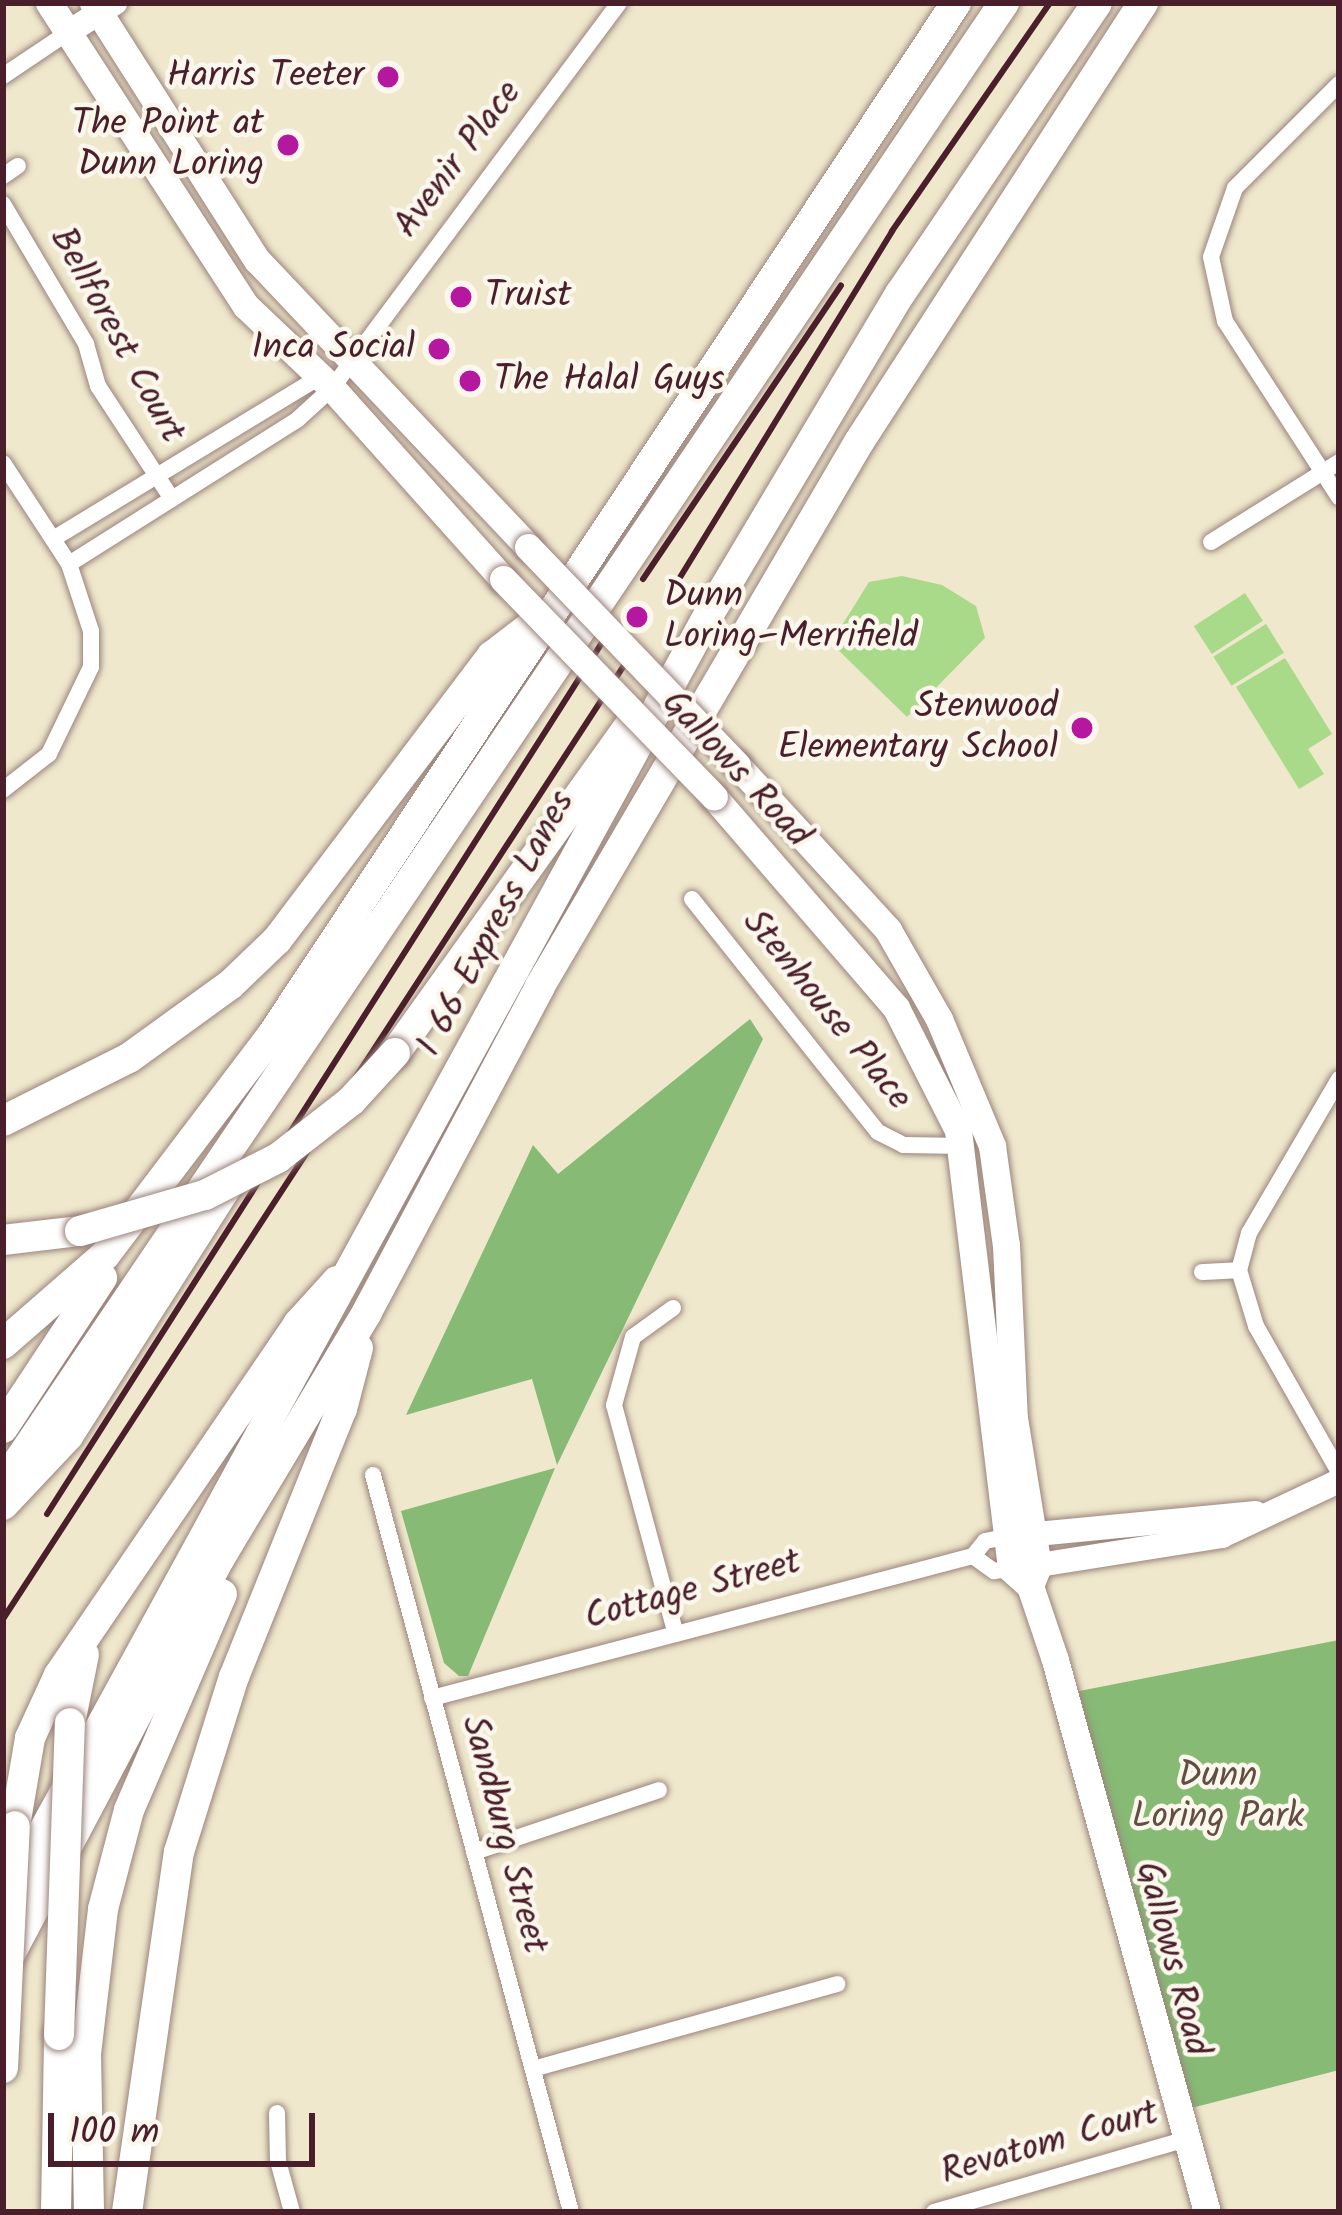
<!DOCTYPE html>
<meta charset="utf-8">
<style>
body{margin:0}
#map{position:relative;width:1342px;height:2215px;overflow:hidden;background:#efe8cd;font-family:Kalam,sans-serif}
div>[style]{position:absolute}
.green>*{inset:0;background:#a9da89;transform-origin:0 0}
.forest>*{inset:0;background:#86ba75}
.roads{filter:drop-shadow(0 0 3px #9c847c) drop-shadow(0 0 3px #9c847c)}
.street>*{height:16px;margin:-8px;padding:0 8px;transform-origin:8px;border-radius:8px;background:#fff}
.secondary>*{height:24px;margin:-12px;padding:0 12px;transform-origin:12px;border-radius:12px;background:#fff}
.primary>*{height:27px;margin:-13.5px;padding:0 13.5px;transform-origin:13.5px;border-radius:13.5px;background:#fff}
.highway>*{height:30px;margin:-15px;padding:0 15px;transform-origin:15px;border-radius:15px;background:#fff}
.rail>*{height:6px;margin:-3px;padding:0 3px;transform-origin:3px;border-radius:3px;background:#4a1f2b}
.bridges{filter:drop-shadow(0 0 3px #9c847c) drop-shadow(0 0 3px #9c847c)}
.primary-bridge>*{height:27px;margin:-13.5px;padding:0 13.5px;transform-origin:13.5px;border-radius:13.5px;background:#fff}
.highway-bridge>*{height:30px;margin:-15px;padding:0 15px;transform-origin:15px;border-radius:15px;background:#fff}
.dots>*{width:33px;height:33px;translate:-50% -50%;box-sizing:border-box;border:6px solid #fbf7ec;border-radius:50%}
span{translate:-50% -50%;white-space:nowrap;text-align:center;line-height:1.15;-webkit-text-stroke:9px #fbf7ec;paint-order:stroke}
.poi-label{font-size:36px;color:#4a1f2b}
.right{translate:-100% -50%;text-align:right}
.left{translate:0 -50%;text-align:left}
.street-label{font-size:36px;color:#4a1f2b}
.park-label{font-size:36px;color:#624e42}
.frame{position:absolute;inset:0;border:6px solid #4a1f2b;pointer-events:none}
.scale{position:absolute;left:48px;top:2113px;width:267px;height:54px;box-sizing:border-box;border:6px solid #4a1f2b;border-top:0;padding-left:15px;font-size:36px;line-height:42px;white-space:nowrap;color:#4a1f2b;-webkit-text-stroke:9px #fbf7ec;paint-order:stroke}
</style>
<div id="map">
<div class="green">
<i style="clip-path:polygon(902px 576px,942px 585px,976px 606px,985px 638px,907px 717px,831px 643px,869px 582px)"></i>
<i style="left:1245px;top:593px;width:33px;height:61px;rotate:57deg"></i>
<i style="left:1266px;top:624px;width:34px;height:62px;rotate:58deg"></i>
<i style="clip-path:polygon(1285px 658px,1332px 734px,1308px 749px,1324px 774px,1299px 789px,1236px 687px)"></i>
</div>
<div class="forest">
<i style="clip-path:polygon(750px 1019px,763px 1039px,557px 1465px,532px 1379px,406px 1415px,533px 1145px,558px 1174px)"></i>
<i style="clip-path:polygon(555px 1468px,468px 1676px,459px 1676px,444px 1663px,401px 1511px)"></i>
<i style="clip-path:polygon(1339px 1640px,1339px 2070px,1176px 2112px,1064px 1694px)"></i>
</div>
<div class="roads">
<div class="street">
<i style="left:3px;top:76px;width:77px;rotate:-33.9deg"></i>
<i style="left:1339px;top:84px;width:147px;rotate:135deg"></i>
<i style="left:1235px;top:188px;width:73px;rotate:109.2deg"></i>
<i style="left:1211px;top:257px;width:66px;rotate:77.7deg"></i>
<i style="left:1225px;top:321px;width:210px;rotate:57.1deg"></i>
<i style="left:3px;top:176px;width:18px;rotate:-34deg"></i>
<i style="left:3px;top:204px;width:163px;rotate:59.3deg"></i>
<i style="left:86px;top:344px;width:44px;rotate:74.1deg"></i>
<i style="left:98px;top:386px;width:135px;rotate:56.8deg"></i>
<i style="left:3px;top:463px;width:121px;rotate:56.8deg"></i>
<i style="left:69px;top:564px;width:71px;rotate:71.8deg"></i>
<i style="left:91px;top:631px;width:36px;rotate:90deg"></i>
<i style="left:91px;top:667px;width:97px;rotate:115.8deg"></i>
<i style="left:49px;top:754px;width:58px;rotate:142deg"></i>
<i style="left:53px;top:539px;width:317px;rotate:-31.3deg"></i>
<i style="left:1211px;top:542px;width:151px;rotate:-32deg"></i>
<i style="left:69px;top:564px;width:271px;rotate:-32.3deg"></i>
<i style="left:298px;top:419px;width:46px;rotate:-42.4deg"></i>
<i style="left:332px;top:388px;width:480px;rotate:-53.3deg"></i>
<i style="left:692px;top:899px;width:298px;rotate:51.4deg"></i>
<i style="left:878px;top:1132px;width:28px;rotate:27deg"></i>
<i style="left:903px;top:1145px;width:62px;rotate:0.9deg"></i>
<i style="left:1339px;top:1079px;width:178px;rotate:120.3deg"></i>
<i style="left:1249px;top:1233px;width:38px;rotate:105deg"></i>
<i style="left:1239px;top:1270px;width:59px;rotate:73.1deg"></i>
<i style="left:1256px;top:1326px;width:168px;rotate:60.4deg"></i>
<i style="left:1202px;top:1272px;width:37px;rotate:-3deg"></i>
<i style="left:673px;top:1308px;width:49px;rotate:144.1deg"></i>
<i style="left:633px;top:1337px;width:71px;rotate:105.6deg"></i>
<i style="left:614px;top:1405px;width:237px;rotate:74.9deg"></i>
<i style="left:373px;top:1475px;width:763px;rotate:74.96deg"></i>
<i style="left:973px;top:1556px;width:26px;rotate:36deg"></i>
<i style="left:994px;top:1571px;width:17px;rotate:-7deg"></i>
<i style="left:432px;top:1698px;width:559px;rotate:-14.71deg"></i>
<i style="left:973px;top:1556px;width:19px;rotate:-51deg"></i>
<i style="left:985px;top:1541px;width:20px;rotate:-11deg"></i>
<i style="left:474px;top:1852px;width:195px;rotate:-18.5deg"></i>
<i style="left:533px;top:2069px;width:316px;rotate:-15.6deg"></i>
<i style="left:277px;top:2113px;width:48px;rotate:88.8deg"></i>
<i style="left:278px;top:2161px;width:53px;rotate:74.6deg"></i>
<i style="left:934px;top:2212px;width:260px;rotate:-16.1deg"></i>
</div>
<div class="secondary">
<i style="left:67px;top:33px;width:57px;rotate:-32deg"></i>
<i style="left:1016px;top:1536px;width:241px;rotate:-5.5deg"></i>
<i style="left:1020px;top:1568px;width:205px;rotate:-9deg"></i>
<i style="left:1222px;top:1536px;width:129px;rotate:-25.2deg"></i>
</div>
<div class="primary">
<i style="left:49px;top:3px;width:361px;rotate:57deg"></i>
<i style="left:246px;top:306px;width:119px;rotate:43.6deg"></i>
<i style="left:332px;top:388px;width:256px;rotate:48.2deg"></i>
<i style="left:93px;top:3px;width:305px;rotate:57.5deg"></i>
<i style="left:257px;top:260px;width:395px;rotate:46.6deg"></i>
<i style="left:737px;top:765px;width:224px;rotate:47.5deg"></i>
<i style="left:888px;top:930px;width:103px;rotate:60.2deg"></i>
<i style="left:939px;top:1019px;width:138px;rotate:67.3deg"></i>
<i style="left:992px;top:1146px;width:100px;rotate:82deg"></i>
<i style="left:1006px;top:1245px;width:173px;rotate:87.4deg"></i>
<i style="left:1014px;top:1418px;width:150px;rotate:80.8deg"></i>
<i style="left:1038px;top:1566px;width:22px;rotate:112deg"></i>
<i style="left:714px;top:797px;width:279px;rotate:49.2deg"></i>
<i style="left:896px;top:1008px;width:137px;rotate:63.1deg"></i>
<i style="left:958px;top:1130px;width:442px;rotate:83.1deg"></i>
<i style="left:1011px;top:1569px;width:25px;rotate:42deg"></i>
<i style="left:1030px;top:1586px;width:78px;rotate:71.3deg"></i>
<i style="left:1055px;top:1660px;width:573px;rotate:74.6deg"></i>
</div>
<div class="highway">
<i style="left:395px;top:1053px;width:408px;rotate:-54.4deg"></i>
<i style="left:3px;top:1121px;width:141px;rotate:-26.6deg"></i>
<i style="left:129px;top:1058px;width:125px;rotate:-35.9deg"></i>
<i style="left:230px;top:985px;width:65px;rotate:-43.8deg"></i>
<i style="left:277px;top:940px;width:356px;rotate:-52.9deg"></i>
<i style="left:492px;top:656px;width:54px;rotate:-37.5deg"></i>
<i style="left:3px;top:1240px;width:78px;rotate:-6.7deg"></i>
<i style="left:3px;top:1344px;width:135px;rotate:-41.1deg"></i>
<i style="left:105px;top:1255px;width:273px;rotate:-52.8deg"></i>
<i style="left:270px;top:1038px;width:1242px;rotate:-56.46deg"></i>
<i style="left:3px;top:1428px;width:180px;rotate:-56.6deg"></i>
<i style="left:3px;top:1484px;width:1788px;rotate:-55.95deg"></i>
<i style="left:3px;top:1505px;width:95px;rotate:-46.7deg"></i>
<i style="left:68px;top:1436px;width:307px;rotate:-57.5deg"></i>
<i style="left:70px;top:1723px;width:70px;rotate:-78.5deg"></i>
<i style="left:15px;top:1826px;width:89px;rotate:-80.3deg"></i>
<i style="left:30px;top:1738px;width:69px;rotate:-65.3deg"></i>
<i style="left:59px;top:1675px;width:425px;rotate:-55.7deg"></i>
<i style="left:298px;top:1324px;width:58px;rotate:-47.8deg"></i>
<i style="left:9px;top:1894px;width:1459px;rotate:-61.33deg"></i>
<i style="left:709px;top:614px;width:373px;rotate:-59.2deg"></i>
<i style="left:900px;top:294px;width:351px;rotate:-55.9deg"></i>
<i style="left:8px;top:1958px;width:453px;rotate:-62.1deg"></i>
<i style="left:220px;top:1558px;width:287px;rotate:-59.1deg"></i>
<i style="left:367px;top:1312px;width:369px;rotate:-62deg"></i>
<i style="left:540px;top:986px;width:631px;rotate:-59.61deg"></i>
<i style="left:859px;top:442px;width:523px;rotate:-57.1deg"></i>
<i style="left:56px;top:2212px;width:177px;rotate:-89deg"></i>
<i style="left:89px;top:2212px;width:158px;rotate:-91.1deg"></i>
<i style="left:86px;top:2054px;width:146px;rotate:-83.3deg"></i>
<i style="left:103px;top:1909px;width:102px;rotate:-75.3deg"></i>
<i style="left:129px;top:1810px;width:235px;rotate:-66.7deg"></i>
<i style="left:127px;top:2212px;width:364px;rotate:-81.8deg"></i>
<i style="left:179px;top:1852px;width:183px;rotate:-72.6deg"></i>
<i style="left:234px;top:1677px;width:289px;rotate:-68.1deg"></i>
<i style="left:342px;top:1409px;width:63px;rotate:-75.3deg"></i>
</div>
</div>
<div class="rail">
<i style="left:643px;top:579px;width:354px;rotate:-56deg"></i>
<i style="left:668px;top:597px;width:429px;rotate:-58.5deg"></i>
<i style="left:892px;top:231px;width:277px;rotate:-55.3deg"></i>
<i style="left:47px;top:1514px;width:1048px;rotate:-57.51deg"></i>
<i style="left:3px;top:1619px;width:1156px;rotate:-56.93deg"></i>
</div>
<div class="bridges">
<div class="primary-bridge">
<i style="left:528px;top:547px;width:302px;rotate:46.2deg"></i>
<i style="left:503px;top:579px;width:303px;rotate:45.9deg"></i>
</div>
<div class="highway-bridge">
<i style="left:80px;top:1231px;width:130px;rotate:-16.1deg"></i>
<i style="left:205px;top:1195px;width:82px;rotate:-26.9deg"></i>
<i style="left:278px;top:1158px;width:93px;rotate:-38deg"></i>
<i style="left:351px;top:1101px;width:65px;rotate:-47.5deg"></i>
<i style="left:59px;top:2035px;width:312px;rotate:-88deg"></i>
<i style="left:3px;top:2068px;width:242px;rotate:-87.2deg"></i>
</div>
</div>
<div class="dots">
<i style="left:388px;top:77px;background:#b5179e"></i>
<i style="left:288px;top:145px;background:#b5179e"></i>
<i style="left:461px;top:297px;background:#b5179e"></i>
<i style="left:439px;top:349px;background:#b5179e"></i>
<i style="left:470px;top:381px;background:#b5179e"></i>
<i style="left:637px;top:617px;background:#b5179e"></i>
<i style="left:1082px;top:728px;background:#b5179e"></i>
</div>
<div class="poi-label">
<span class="right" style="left:364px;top:77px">Harris Teeter</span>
<span class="right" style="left:264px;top:145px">The Point at<br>Dunn Loring</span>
<span class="left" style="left:485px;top:297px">Truist</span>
<span class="right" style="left:415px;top:349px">Inca Social</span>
<span class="left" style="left:494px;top:381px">The Halal Guys</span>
<span class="left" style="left:664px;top:617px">Dunn<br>Loring–Merrifield</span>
<span class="right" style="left:1058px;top:728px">Stenwood<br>Elementary School</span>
</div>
<div class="street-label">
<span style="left:459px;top:160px;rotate:-53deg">Avenir Place</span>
<span style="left:116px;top:336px;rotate:61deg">Bellforest Court</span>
<span style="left:735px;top:770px;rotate:47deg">Gallows Road</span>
<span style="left:497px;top:924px;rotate:-62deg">I 66 Express Lanes</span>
<span style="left:826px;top:1011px;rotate:51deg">Stenhouse Place</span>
<span style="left:693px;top:1591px;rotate:-15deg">Cottage Street</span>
<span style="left:503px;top:1835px;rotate:75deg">Sandburg Street</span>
<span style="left:1171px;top:1959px;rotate:75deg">Gallows Road</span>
<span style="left:1050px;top:2144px;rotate:-16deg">Revatom Court</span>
</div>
<div class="park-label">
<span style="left:1218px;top:1797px">Dunn<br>Loring Park</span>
</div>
<div class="frame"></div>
<div class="scale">100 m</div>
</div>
